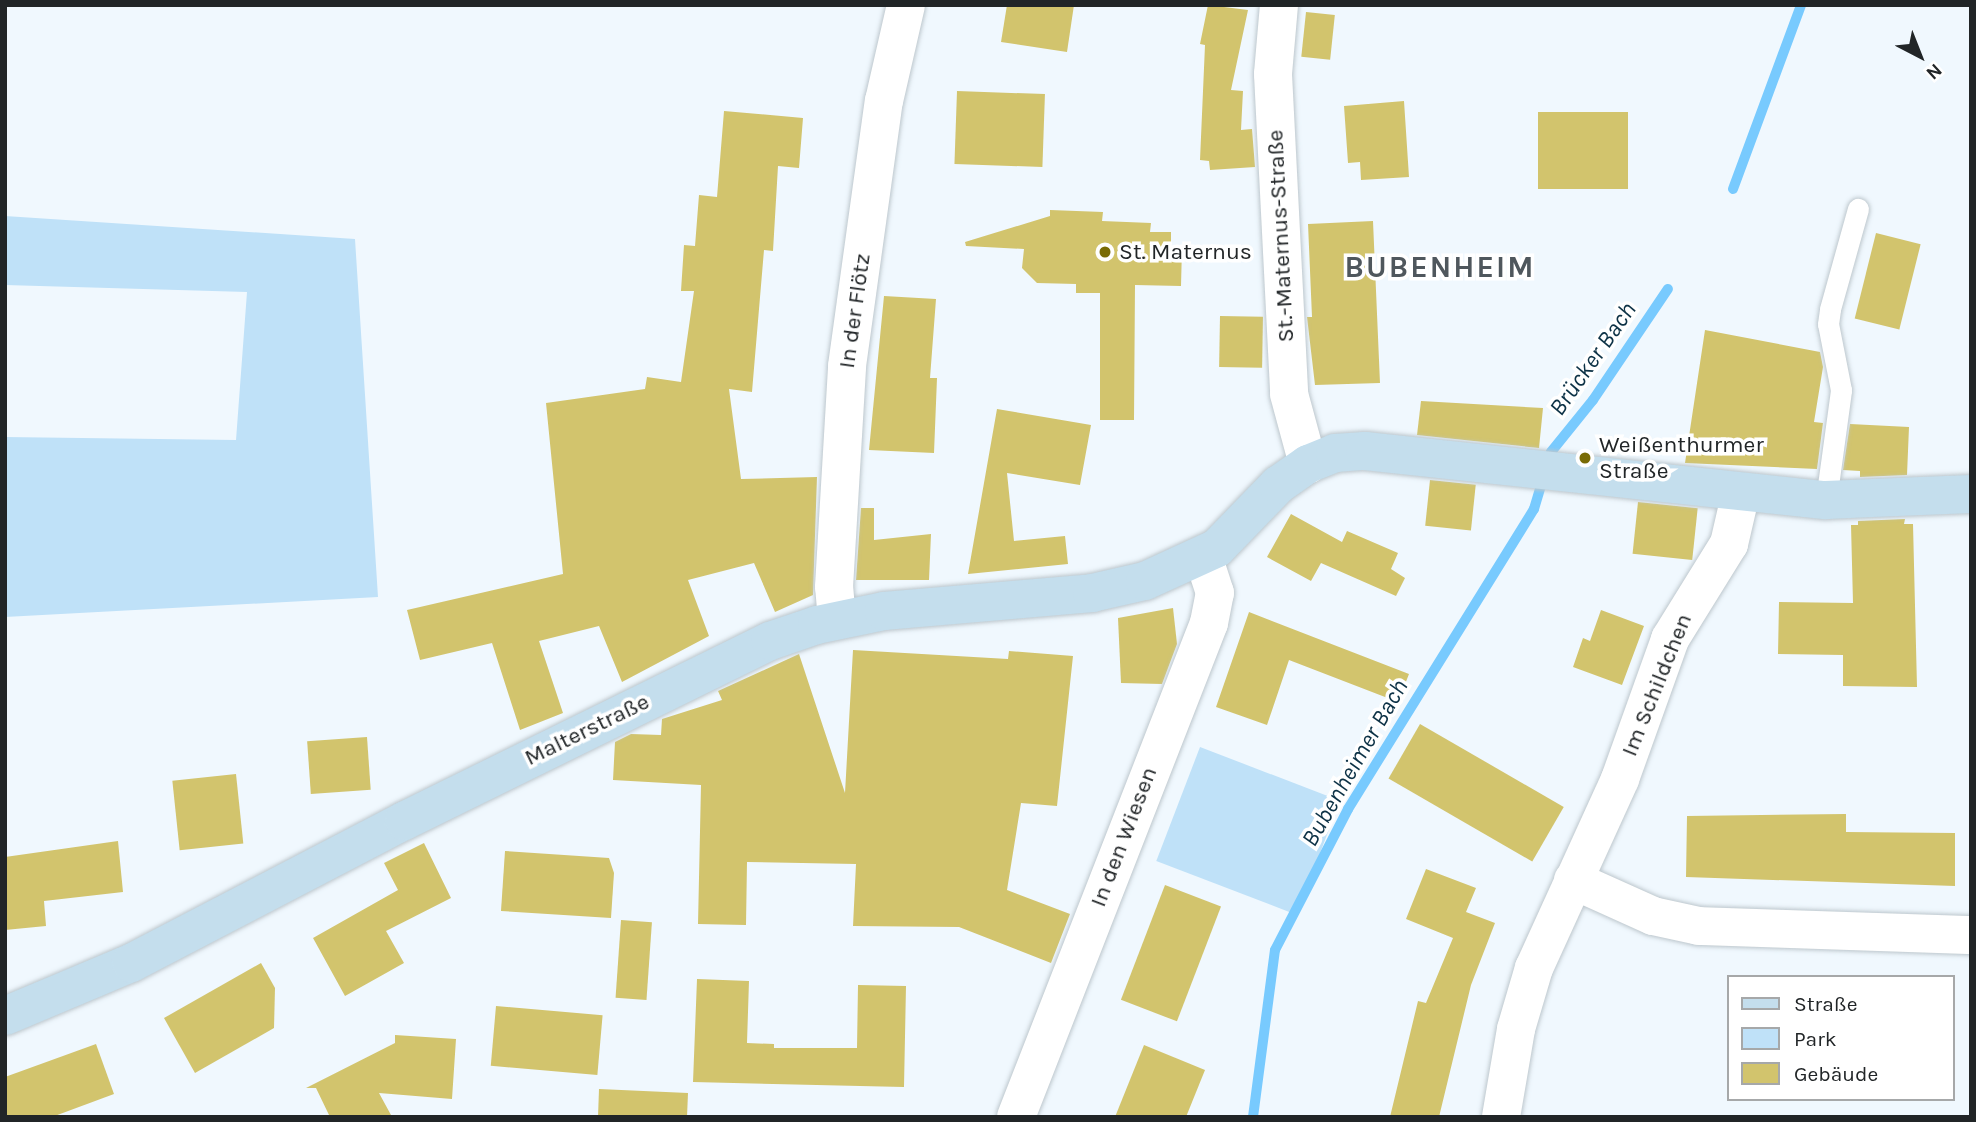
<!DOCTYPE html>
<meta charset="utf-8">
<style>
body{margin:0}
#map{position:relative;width:1976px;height:1122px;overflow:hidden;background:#f0f8fe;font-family:Karla,sans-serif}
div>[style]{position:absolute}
.green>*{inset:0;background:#bfe1f8;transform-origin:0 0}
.stream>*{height:10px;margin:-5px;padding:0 5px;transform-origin:5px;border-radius:5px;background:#78cafe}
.building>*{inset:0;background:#d2c46d;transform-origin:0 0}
.roads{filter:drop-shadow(0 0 2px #bdc7cd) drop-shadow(0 0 2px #bdc7cd)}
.service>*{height:21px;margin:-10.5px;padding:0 10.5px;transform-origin:10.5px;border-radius:10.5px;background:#fff}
.minor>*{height:38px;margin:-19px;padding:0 19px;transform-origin:19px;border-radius:19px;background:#fff}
.tertiary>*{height:38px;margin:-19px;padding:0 19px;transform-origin:19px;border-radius:19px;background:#fff}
.secondary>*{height:38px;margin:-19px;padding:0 19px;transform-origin:19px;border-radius:19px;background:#c4deed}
.dots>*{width:19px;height:19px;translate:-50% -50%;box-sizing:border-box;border:4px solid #fff;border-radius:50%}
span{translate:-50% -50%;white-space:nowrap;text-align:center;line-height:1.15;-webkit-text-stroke:7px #fff;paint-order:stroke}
.street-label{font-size:23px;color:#212527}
.poi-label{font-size:23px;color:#212527}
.left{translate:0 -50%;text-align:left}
.water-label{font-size:24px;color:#0d3246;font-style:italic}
.district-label{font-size:30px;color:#4f575d;font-weight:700;letter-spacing:2px}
.frame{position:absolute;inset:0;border:7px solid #212527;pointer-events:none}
.legend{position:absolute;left:1727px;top:975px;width:228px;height:126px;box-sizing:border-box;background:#fff;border:2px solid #a6a8a9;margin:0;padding:9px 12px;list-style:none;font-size:21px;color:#212527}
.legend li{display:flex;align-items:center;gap:14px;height:35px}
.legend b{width:35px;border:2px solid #a6a8a9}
.north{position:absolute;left:1885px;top:21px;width:70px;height:70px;-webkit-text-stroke:5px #fff;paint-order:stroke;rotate:138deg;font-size:19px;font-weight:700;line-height:28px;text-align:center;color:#212527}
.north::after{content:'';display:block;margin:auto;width:24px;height:32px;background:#212527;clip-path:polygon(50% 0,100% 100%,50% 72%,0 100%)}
</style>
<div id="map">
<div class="green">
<i style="clip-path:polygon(5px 216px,355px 239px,378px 597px,5px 617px,5px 437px,236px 440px,247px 292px,5px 285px)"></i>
<i style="left:1200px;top:747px;width:150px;height:122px;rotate:21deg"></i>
</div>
<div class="stream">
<i style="left:1733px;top:189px;width:196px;rotate:-69.7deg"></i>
<i style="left:1253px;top:1117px;width:168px;rotate:-82.5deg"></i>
<i style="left:1275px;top:950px;width:159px;rotate:-62.6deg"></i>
<i style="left:1348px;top:809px;width:353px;rotate:-58.2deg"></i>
<i style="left:1534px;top:509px;width:59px;rotate:-73.4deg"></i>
<i style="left:1551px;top:452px;width:67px;rotate:-51.1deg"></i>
<i style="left:1593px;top:400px;width:134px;rotate:-56deg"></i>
</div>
<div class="building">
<i style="clip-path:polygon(1007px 5px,1074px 5px,1067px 52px,1001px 42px)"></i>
<i style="clip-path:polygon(1208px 5px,1248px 10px,1231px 90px,1243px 91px,1241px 130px,1252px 129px,1255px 167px,1210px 170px,1209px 161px,1200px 160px,1205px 45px,1200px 44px)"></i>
<i style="left:1306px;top:12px;width:29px;height:45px;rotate:6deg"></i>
<i style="left:957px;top:91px;width:88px;height:73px;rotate:2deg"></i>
<i style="clip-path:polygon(1404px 101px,1409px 177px,1361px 180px,1360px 162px,1348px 163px,1344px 106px)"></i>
<i style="clip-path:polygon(724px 111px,803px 118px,799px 168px,778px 166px,773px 251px,764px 250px,752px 392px,729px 389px,741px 479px,817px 477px,813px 595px,775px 612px,754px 563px,688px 580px,709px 636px,622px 682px,599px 626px,539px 641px,563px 713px,520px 730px,492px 643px,420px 660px,407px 610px,563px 574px,546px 403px,645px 389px,647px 377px,681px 382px,694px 291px,681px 291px,684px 245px,695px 246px,699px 195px,717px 197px)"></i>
<i style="left:1628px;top:112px;width:77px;height:90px;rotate:90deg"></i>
<i style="clip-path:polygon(1050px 210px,1103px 212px,1102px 221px,1151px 223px,1150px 232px,1171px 232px,1171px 248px,1182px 248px,1181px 286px,1135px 285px,1134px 420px,1100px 420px,1100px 293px,1076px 293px,1076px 284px,1037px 283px,1022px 268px,1024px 249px,966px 246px,965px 242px,1050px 216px)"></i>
<i style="clip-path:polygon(1373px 221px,1380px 383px,1315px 385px,1307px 317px,1312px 317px,1308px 224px)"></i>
<i style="left:1876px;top:233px;width:46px;height:88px;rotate:14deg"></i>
<i style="clip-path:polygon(884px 296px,936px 299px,930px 378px,937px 378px,934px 453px,869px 450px)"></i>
<i style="left:1220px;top:316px;width:43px;height:51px;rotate:1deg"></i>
<i style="clip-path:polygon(1705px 330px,1820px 352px,1823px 367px,1814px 422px,1823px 423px,1817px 469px,1685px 463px)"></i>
<i style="clip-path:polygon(1421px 401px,1543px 408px,1539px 448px,1417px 435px)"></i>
<i style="clip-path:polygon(997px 409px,1091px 425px,1080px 485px,1007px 473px,1014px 541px,1065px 536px,1068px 564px,968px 574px)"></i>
<i style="clip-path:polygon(1850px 424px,1909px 427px,1907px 475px,1860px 477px,1860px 471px,1843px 470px)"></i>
<i style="left:1430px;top:480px;width:46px;height:46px;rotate:6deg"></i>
<i style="left:1638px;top:502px;width:60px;height:52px;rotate:6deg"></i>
<i style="clip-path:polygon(861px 508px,874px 508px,874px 540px,931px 534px,929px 580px,856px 580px)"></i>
<i style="clip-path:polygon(1291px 514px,1342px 542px,1347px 531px,1398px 553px,1391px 569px,1405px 578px,1396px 596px,1321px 563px,1311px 581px,1267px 557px)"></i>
<i style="clip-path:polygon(1905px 519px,1904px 524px,1913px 524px,1917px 687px,1843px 686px,1843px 655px,1778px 654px,1779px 602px,1853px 603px,1851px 525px,1858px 525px,1858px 521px)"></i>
<i style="clip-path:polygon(1173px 608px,1177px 644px,1162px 684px,1121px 683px,1118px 618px)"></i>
<i style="clip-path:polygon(1601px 610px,1644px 626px,1622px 685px,1573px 667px,1583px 638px,1590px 641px)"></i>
<i style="clip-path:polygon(1249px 612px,1409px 674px,1398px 702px,1289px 660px,1267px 725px,1216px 707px)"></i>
<i style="clip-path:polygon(853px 650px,1008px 659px,1009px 651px,1073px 656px,1057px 806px,1021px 803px,1007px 890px,1070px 914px,1051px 963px,959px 927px,853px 926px,856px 864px,747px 862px,746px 925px,698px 924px,701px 785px,613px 780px,615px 742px,631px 734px,661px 735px,662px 719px,722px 700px,718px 691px,799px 654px,845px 793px)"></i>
<i style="left:1420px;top:724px;width:166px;height:63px;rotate:30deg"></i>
<i style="left:367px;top:737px;width:53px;height:60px;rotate:86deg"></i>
<i style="left:236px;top:774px;width:70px;height:64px;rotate:84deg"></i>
<i style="clip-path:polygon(1846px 814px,1846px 832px,1955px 833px,1955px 886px,1686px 877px,1687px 816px)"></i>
<i style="clip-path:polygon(118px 841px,123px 892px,44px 901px,46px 926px,5px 930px,5px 857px)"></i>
<i style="clip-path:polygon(424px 843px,451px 898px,386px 931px,404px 963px,345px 996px,313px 938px,398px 890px,384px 863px)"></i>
<i style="clip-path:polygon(505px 851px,609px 858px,614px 873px,611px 918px,501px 911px)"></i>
<i style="clip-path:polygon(1426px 869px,1476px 888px,1466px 912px,1495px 923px,1471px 985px,1439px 1117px,1390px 1117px,1418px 1001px,1426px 1003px,1453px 938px,1406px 919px)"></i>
<i style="left:1165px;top:885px;width:60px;height:123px;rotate:21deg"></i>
<i style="left:621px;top:920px;width:31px;height:78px;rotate:4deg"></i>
<i style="clip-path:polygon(261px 963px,275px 988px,274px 1028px,195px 1073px,164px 1018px)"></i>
<i style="clip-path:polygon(697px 979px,749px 981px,747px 1043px,774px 1044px,774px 1048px,857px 1048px,858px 985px,906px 986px,904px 1087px,693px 1082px)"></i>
<i style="left:496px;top:1006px;width:107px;height:60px;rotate:5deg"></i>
<i style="clip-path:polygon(395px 1035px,456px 1039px,452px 1099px,379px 1093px,391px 1115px,329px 1115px,316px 1088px,306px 1088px,395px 1043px)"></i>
<i style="clip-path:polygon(96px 1044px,114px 1094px,52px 1117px,5px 1117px,5px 1077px)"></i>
<i style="clip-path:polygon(1144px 1045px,1205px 1070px,1186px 1117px,1115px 1117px)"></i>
<i style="clip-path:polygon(599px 1089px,688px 1093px,687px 1117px,598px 1117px)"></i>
</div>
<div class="roads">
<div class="service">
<i style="left:1826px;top:500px;width:111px;rotate:-82.2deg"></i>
<i style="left:1841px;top:390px;width:67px;rotate:-101.1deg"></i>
<i style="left:1828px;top:324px;width:15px;rotate:-82deg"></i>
<i style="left:1830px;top:309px;width:104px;rotate:-74.4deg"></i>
</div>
<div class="minor">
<i style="left:837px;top:620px;width:33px;rotate:-95deg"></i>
<i style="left:834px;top:587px;width:221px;rotate:-86.6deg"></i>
<i style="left:847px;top:366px;width:268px;rotate:-82.1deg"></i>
<i style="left:884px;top:101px;width:98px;rotate:-77.1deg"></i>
<i style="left:1573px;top:880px;width:88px;rotate:24.2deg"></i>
<i style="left:1653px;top:916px;width:47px;rotate:12.3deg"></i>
<i style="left:1699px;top:926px;width:272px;rotate:1.9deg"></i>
<i style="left:1501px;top:1117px;width:89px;rotate:-80.3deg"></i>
<i style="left:1516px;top:1029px;width:64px;rotate:-73.6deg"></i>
<i style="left:1534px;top:968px;width:208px;rotate:-65.5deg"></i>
<i style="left:1620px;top:779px;width:149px;rotate:-70.3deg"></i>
<i style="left:1670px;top:639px;width:112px;rotate:-58.2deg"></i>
<i style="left:1729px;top:544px;width:53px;rotate:-77deg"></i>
</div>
<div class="tertiary">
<i style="left:1279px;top:5px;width:69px;rotate:95deg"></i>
<i style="left:1273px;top:74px;width:320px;rotate:87.1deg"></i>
<i style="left:1289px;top:394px;width:73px;rotate:74.8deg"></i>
<i style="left:1016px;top:1117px;width:530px;rotate:-68.66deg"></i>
<i style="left:1209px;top:623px;width:31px;rotate:-79deg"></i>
<i style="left:1215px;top:593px;width:39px;rotate:-108deg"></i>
</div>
<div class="secondary">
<i style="left:5px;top:1016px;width:137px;rotate:-22.8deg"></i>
<i style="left:131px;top:963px;width:308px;rotate:-27.5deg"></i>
<i style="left:404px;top:821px;width:408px;rotate:-26.2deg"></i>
<i style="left:770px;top:641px;width:50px;rotate:-18.8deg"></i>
<i style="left:817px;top:625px;width:68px;rotate:-11.8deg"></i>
<i style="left:884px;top:611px;width:209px;rotate:-4.9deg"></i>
<i style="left:1092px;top:593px;width:54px;rotate:-12.8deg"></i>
<i style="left:1145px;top:581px;width:79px;rotate:-24.6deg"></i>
<i style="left:1217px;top:548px;width:88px;rotate:-45.9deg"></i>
<i style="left:1278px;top:485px;width:37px;rotate:-35deg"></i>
<i style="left:1308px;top:464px;width:29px;rotate:-22deg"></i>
<i style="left:1335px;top:453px;width:30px;rotate:-4deg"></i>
<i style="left:1365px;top:451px;width:464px;rotate:6.1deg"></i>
<i style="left:1826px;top:500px;width:145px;rotate:-2.4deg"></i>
</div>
</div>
<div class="dots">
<i style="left:1105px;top:252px;background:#796b05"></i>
<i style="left:1585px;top:458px;background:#796b05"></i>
</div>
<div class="street-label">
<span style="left:1281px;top:236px;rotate:-93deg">St.-Maternus-Straße</span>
<span style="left:855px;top:311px;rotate:-82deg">In der Flötz</span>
<span style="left:1657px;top:685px;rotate:-68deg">Im Schildchen</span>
<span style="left:587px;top:730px;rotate:-26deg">Malterstraße</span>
<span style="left:1124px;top:837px;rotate:-69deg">In den Wiesen</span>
</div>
<div class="poi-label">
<span class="left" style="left:1119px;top:252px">St. Maternus</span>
<span class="left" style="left:1599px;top:458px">Weißenthurmer<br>Straße</span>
</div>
<div class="water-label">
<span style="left:1593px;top:359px;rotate:-55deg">Brücker Bach</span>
<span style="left:1355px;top:763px;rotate:-60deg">Bubenheimer Bach</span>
</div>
<div class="district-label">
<span style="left:1440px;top:267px">BUBENHEIM</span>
</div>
<div class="frame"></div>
<ul class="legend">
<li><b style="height:9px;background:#c4deed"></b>Straße</li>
<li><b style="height:19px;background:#bfe1f8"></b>Park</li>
<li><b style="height:19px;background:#d2c46d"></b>Gebäude</li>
</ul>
<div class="north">N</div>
</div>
